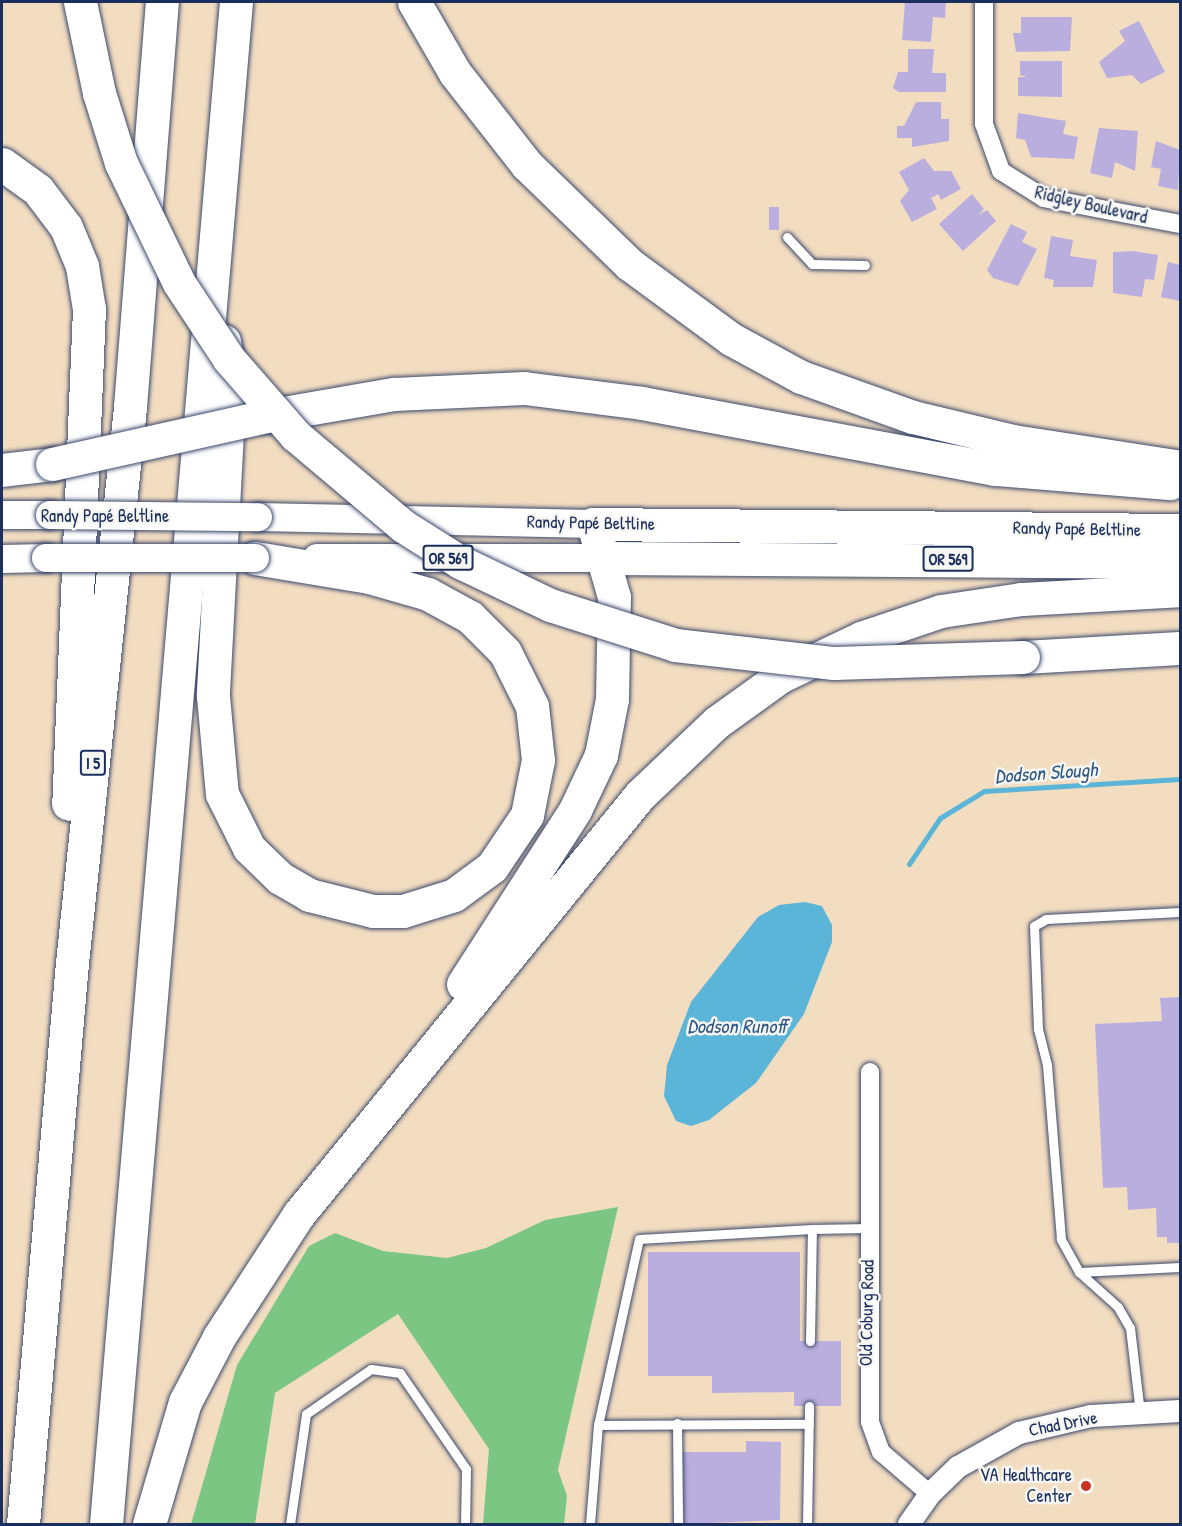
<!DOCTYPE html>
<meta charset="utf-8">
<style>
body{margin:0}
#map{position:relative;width:1182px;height:1526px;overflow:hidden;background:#f3ddc1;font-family:"Patrick Hand",sans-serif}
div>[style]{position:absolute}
.green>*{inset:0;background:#7cc684}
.water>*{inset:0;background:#5ab5d8}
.stream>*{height:5px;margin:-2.5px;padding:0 2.5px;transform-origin:2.5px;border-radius:2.5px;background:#5ab5d8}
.building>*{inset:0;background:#b9aedd;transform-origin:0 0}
.roads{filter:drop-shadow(0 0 2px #3b496d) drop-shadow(0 0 2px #3b496d)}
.service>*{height:9px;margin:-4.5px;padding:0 4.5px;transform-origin:4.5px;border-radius:4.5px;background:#fff}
.minor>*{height:18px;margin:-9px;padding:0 9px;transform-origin:9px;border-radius:9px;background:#fff}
.tertiary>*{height:22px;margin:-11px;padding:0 11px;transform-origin:11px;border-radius:11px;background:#fff}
.primary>*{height:28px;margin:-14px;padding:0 14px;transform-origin:14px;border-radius:14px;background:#fff}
.motorway>*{height:33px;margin:-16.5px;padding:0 16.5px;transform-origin:16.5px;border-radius:16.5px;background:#fff}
.bridges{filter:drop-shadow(0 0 2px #3b496d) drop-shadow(0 0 2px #3b496d)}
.primary-bridge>*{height:28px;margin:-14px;padding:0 14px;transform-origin:14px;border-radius:14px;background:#fff}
.motorway-bridge>*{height:33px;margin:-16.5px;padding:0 16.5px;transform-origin:16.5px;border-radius:16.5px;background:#fff}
.dots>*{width:16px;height:16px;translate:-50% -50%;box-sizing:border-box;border:3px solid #f6f6f2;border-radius:50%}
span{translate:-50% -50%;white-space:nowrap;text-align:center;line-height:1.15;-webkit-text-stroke:5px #f6f6f2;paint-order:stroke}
.shield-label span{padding:2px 4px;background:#f6f6f2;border:2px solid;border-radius:4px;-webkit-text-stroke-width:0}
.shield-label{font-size:16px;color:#1b2f5e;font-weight:700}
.street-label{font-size:18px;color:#1b2f5e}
.poi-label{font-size:18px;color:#1b2f5e}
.right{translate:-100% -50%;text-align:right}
.water-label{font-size:20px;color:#2e5783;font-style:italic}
.frame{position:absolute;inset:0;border:3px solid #1b2f5e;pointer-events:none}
</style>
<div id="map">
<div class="green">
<i style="clip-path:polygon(618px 1207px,558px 1470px,567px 1496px,564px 1524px,483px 1524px,489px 1449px,398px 1314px,275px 1393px,255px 1524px,191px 1524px,237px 1365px,309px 1246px,335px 1233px,383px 1251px,447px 1258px,486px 1248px,545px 1220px)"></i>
</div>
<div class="water">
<i style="clip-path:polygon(805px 902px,822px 906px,832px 925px,832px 942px,804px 1014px,756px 1083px,709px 1120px,691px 1126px,676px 1121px,664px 1096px,667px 1065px,691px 1002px,758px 917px,779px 905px)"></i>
</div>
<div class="stream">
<i style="left:909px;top:864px;width:55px;rotate:-56deg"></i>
<i style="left:940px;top:818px;width:52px;rotate:-31.5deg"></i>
<i style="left:984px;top:791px;width:196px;rotate:-3.5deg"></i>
</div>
<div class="building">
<i style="clip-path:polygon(905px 2px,946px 2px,945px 18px,933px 17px,931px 42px,902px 40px)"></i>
<i style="clip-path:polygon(1021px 17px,1072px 17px,1070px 51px,1016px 52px,1013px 33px,1021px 33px)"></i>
<i style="clip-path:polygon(1139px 21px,1165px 72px,1141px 84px,1132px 75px,1107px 78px,1099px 62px,1125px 41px,1119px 31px)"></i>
<i style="clip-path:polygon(908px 49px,934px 49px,932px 73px,946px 73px,946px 92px,899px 92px,893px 88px,898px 72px,908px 72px)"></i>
<i style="clip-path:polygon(1020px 61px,1062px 61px,1062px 97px,1018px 96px,1018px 77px,1027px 77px,1020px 75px)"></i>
<i style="clip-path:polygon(916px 102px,941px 102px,941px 119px,949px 119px,949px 141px,912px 147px,912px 138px,897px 138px,897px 126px,904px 126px)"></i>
<i style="clip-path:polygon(1018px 113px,1066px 121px,1063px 134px,1078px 137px,1074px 159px,1031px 157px,1025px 140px,1016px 138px)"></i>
<i style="clip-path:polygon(1099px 128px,1138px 131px,1135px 171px,1115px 162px,1112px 178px,1090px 173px)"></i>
<i style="clip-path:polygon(1156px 141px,1180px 150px,1178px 190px,1158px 186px,1161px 169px,1151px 167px)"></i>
<i style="clip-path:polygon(924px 158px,934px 171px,951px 171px,961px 189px,941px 200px,938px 194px,931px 198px,937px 209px,912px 222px,900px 201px,909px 190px,899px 172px)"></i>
<i style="clip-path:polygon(972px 194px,984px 209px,978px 215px,987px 210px,996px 221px,963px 251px,939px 224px)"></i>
<i style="left:769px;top:207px;width:10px;height:23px"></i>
<i style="clip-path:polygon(1011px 224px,1027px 232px,1022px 242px,1037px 249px,1018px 286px,993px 278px,987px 270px)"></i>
<i style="clip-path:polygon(1051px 236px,1073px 240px,1070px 256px,1097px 260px,1093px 287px,1053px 287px,1054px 280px,1044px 278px)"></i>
<i style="clip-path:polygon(1132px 251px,1158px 255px,1154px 280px,1145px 279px,1142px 297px,1113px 293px,1113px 252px)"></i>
<i style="clip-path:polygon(1168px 262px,1180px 265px,1180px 301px,1161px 297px)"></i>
<i style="clip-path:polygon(1180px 997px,1180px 1243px,1167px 1243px,1167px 1237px,1157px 1237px,1156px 1208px,1128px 1210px,1127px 1187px,1103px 1188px,1095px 1024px,1162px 1021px,1160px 998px)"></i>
<i style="clip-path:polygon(648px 1252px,800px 1252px,800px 1341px,841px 1341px,841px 1406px,794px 1406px,794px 1392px,712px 1393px,712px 1376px,648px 1376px)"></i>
<i style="clip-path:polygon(746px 1441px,781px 1442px,780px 1520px,684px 1524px,682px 1452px,746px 1452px)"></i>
</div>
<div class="roads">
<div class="service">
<i style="left:787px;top:237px;width:37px;rotate:47deg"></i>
<i style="left:812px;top:264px;width:53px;rotate:1.1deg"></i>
<i style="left:1079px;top:1272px;width:101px;rotate:-2.8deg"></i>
<i style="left:810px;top:1341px;width:112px;rotate:-89deg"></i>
<i style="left:812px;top:1229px;width:56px;rotate:-1deg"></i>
<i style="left:1140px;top:1413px;width:86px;rotate:-96.7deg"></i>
<i style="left:1130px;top:1328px;width:24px;rotate:-120deg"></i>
<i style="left:1118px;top:1307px;width:52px;rotate:-138.1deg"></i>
<i style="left:1079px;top:1272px;width:38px;rotate:-119deg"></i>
<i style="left:1061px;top:1239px;width:175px;rotate:-94.6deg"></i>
<i style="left:1047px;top:1065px;width:37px;rotate:-104deg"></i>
<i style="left:1038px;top:1029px;width:103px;rotate:-92.2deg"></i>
<i style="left:1034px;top:926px;width:14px;rotate:-30deg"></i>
<i style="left:1046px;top:919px;width:134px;rotate:-3deg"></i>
<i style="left:677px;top:1423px;width:101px;rotate:89.4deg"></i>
<i style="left:598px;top:1425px;width:211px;rotate:-0.3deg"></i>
<i style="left:290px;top:1524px;width:111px;rotate:-81.7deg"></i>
<i style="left:306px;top:1414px;width:79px;rotate:-34.7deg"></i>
<i style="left:371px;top:1369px;width:29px;rotate:8deg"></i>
<i style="left:400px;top:1373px;width:116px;rotate:55.5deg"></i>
<i style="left:466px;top:1469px;width:55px;rotate:91deg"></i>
<i style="left:590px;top:1524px;width:99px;rotate:-85.4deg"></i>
<i style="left:598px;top:1425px;width:190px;rotate:-77.6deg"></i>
<i style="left:639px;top:1239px;width:173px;rotate:-3.3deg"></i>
<i style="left:807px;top:1524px;width:118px;rotate:-89deg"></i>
</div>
<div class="minor">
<i style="left:984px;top:2px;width:122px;rotate:90deg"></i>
<i style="left:984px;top:124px;width:50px;rotate:70.1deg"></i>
<i style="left:1001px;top:171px;width:51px;rotate:32.1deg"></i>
<i style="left:1044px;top:198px;width:138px;rotate:10.8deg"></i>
<i style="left:870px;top:1072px;width:350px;rotate:90deg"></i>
<i style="left:870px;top:1422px;width:32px;rotate:70deg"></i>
<i style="left:881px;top:1452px;width:65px;rotate:40.6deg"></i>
</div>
<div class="tertiary">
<i style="left:909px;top:1524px;width:37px;rotate:-55deg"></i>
<i style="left:930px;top:1494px;width:39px;rotate:-44deg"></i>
<i style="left:958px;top:1467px;width:70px;rotate:-29.1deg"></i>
<i style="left:1019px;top:1433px;width:74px;rotate:-13.3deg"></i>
<i style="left:1091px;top:1416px;width:89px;rotate:-3.2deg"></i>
</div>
<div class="primary">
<i style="left:2px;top:515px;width:48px"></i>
<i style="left:258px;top:517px;width:335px;rotate:1.2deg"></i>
<i style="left:317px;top:558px;width:289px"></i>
<i style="left:2px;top:559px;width:44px;rotate:-1.3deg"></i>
</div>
<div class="motorway">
<i style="left:414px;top:2px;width:82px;rotate:60deg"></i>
<i style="left:455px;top:73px;width:117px;rotate:52deg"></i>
<i style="left:527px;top:165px;width:142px;rotate:44.1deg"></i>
<i style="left:629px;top:264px;width:127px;rotate:36.3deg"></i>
<i style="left:731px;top:339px;width:80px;rotate:28.5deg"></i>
<i style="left:801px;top:377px;width:119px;rotate:19.7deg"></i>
<i style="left:913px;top:417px;width:103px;rotate:13.5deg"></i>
<i style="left:1013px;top:441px;width:169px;rotate:8.8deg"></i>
<i style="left:2px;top:164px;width:44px;rotate:35.8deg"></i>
<i style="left:38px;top:190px;width:46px;rotate:52.9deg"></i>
<i style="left:66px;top:227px;width:42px;rotate:67.7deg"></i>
<i style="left:82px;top:266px;width:44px;rotate:80.8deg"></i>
<i style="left:89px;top:309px;width:495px;rotate:92.4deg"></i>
<i style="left:224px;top:341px;width:36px;rotate:81deg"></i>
<i style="left:230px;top:377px;width:319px;rotate:93.1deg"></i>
<i style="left:213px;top:696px;width:98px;rotate:84.8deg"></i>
<i style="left:222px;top:794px;width:60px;rotate:63.4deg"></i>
<i style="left:249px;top:848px;width:43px;rotate:44.1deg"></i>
<i style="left:280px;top:878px;width:34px;rotate:30deg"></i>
<i style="left:309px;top:895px;width:66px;rotate:14deg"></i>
<i style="left:373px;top:911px;width:30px"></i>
<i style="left:403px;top:911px;width:53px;rotate:-17.4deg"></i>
<i style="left:454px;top:895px;width:47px;rotate:-36.4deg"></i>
<i style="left:492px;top:867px;width:63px;rotate:-56.1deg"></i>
<i style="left:527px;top:815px;width:56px;rotate:-78.7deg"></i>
<i style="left:538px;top:760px;width:54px;rotate:-96.3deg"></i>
<i style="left:532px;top:706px;width:60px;rotate:-116.6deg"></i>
<i style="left:505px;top:652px;width:49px;rotate:-135deg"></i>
<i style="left:470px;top:617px;width:48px;rotate:-151.3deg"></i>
<i style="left:428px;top:594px;width:61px;rotate:-163.9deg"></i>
<i style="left:369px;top:577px;width:116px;rotate:-170.5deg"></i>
<i style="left:266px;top:416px;width:130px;rotate:-9.8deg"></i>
<i style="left:394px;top:394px;width:130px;rotate:-2.6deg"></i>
<i style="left:524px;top:388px;width:119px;rotate:7.2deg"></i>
<i style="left:642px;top:403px;width:359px;rotate:10.6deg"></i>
<i style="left:995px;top:469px;width:176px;rotate:4.6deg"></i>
<i style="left:2px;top:470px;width:50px;rotate:-6.8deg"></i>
<i style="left:606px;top:558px;width:574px;rotate:0.4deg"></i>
<i style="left:1023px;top:657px;width:157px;rotate:-3.3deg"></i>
<i style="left:463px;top:984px;width:207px;rotate:-57.2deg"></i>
<i style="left:575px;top:810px;width:61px;rotate:-64.7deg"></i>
<i style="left:601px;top:755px;width:57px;rotate:-78.9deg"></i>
<i style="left:612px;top:699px;width:102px;rotate:-88.9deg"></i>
<i style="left:614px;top:597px;width:76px;rotate:-106deg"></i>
<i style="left:593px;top:524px;width:587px;rotate:0.59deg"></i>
<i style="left:23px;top:1524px;width:563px;rotate:-85.01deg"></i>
<i style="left:72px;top:963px;width:559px;rotate:-84.04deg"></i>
<i style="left:130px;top:407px;width:406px;rotate:-85.5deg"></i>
<i style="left:106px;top:1524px;width:1528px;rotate:-85.12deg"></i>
<i style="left:149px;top:1524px;width:127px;rotate:-73.6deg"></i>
<i style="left:185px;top:1402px;width:73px;rotate:-62.4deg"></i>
<i style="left:219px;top:1337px;width:147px;rotate:-57deg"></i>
<i style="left:299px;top:1214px;width:540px;rotate:-50.86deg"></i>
<i style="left:640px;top:795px;width:106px;rotate:-43.5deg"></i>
<i style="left:717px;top:722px;width:79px;rotate:-35.7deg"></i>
<i style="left:781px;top:676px;width:89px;rotate:-25.4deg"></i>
<i style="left:861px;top:638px;width:84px;rotate:-18.6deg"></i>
<i style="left:941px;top:611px;width:81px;rotate:-8.5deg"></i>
<i style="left:1021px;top:599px;width:159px;rotate:-3.2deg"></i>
</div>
</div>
<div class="bridges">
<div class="primary-bridge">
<i style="left:50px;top:515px;width:208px;rotate:0.6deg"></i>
<i style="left:46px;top:558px;width:209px"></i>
</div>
<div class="motorway-bridge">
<i style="left:80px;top:2px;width:93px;rotate:78.2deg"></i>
<i style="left:99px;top:93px;width:73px;rotate:72.6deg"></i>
<i style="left:121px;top:163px;width:133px;rotate:64.2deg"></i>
<i style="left:179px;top:283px;width:91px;rotate:56.7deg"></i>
<i style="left:229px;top:359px;width:101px;rotate:49deg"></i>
<i style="left:295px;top:435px;width:141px;rotate:40.1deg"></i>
<i style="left:403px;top:526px;width:67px;rotate:32.3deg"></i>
<i style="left:460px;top:562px;width:100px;rotate:25.5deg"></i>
<i style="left:550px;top:605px;width:131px;rotate:17.7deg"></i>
<i style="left:675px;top:645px;width:160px;rotate:6.5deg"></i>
<i style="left:834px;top:663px;width:189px;rotate:-1.8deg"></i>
<i style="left:52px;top:464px;width:219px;rotate:-12.6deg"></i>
</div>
</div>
<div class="dots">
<i style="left:1086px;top:1486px;background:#c8321e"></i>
</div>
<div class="shield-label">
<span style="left:448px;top:558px">OR 569</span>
<span style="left:948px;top:559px">OR 569</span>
<span style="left:93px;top:763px">I 5</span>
</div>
<div class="street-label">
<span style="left:1091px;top:205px;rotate:13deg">Ridgley Boulevard</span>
<span style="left:105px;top:516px">Randy Papé Beltline</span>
<span style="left:591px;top:523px;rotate:1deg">Randy Papé Beltline</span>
<span style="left:1077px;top:529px;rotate:1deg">Randy Papé Beltline</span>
<span style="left:867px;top:1313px;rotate:-89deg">Old Coburg Road</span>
<span style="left:1063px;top:1424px;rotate:-11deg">Chad Drive</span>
</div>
<div class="poi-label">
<span class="right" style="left:1072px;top:1486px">VA Healthcare<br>Center</span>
</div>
<div class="water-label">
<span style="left:1046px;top:772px;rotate:-4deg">Dodson Slough</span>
<span style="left:737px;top:1025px">Dodson Runoff</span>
</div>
<div class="frame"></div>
</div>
